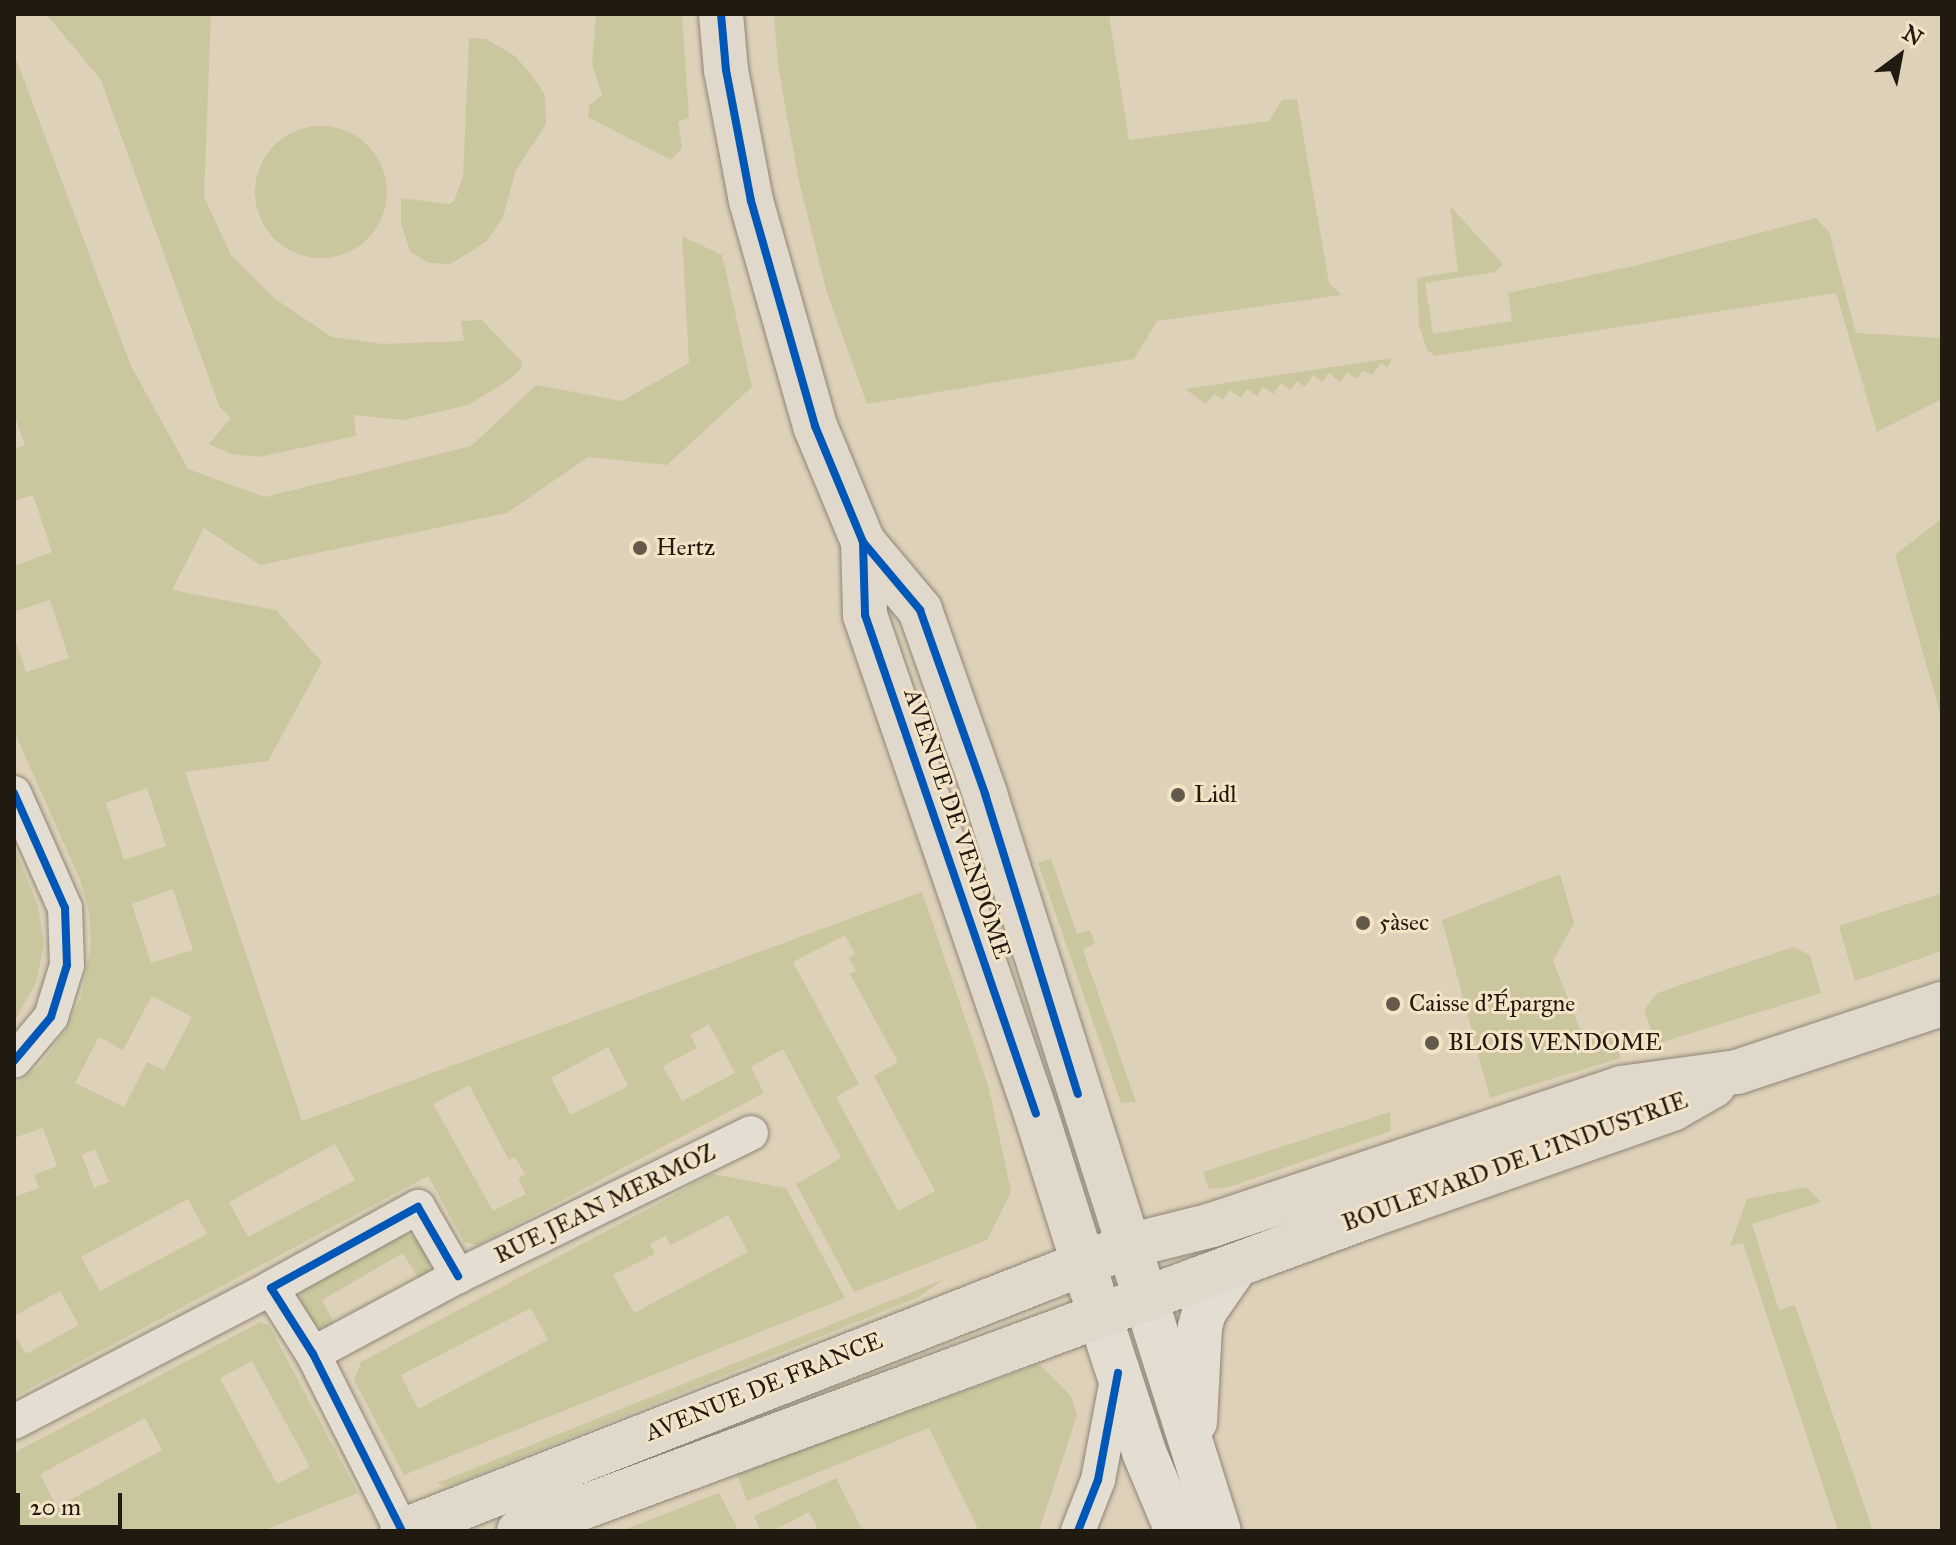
<!DOCTYPE html>
<meta charset="utf-8">
<style>
body{margin:0}
#map{position:relative;width:1956px;height:1545px;overflow:hidden;background:#ded1b9;font-family:"IM FELL Great Primer",serif}
div>[style]{position:absolute}
.green>*{inset:0;background:#cac79e}
.round{border-radius:50%}
.roads{filter:drop-shadow(0 0 2px #8d8576) drop-shadow(0 0 2px #8d8576)}
.minor>*{height:34px;margin:-17px;padding:0 17px;transform-origin:17px;border-radius:17px;background:#e4ded2}
.secondary>*{height:44px;margin:-22px;padding:0 22px;transform-origin:22px;border-radius:22px;background:#e4ded2}
.primary>*{height:44px;margin:-22px;padding:0 22px;transform-origin:22px;border-radius:22px;background:#e0d8ca}
.cycleway>*{height:8px;margin:-4px;padding:0 4px;transform-origin:4px;border-radius:4px;background:#0057b8}
.dots>*{width:22px;height:22px;translate:-50% -50%;box-sizing:border-box;border:4px solid #f3e4c8;border-radius:50%}
span{translate:-50% -50%;white-space:nowrap;text-align:center;line-height:1.15;-webkit-text-stroke:6px #f3e4c8;paint-order:stroke}
.poi-label{font-size:24px;color:#211a10}
.left{translate:0 -50%;text-align:left}
.street-label{font-size:24px;color:#211a10}
.frame{position:absolute;inset:0;border:16px solid #211a10;pointer-events:none}
.north{position:absolute;left:1860px;top:16px;width:80px;height:80px;-webkit-text-stroke:6px #f3e4c8;paint-order:stroke;rotate:32deg;font-size:22px;font-weight:700;line-height:32px;text-align:center;color:#211a10}
.north::after{content:'';display:block;margin:auto;width:28px;height:36px;background:#211a10;clip-path:polygon(50% 0,100% 100%,50% 72%,0 100%)}
.scale{position:absolute;left:16px;top:1493px;width:106px;height:36px;box-sizing:border-box;border:4px solid #211a10;border-top:0;padding-left:10px;font-size:24px;line-height:28px;white-space:nowrap;color:#211a10;-webkit-text-stroke:6px #f3e4c8;paint-order:stroke}
</style>
<div id="map">
<div class="green">
<i style="clip-path:polygon(46px 14px,211px 14px,204px 197px,231px 255px,274px 298px,332px 337px,383px 344px,464px 341px,461px 321px,482px 320px,522px 362px,521px 369px,509px 380px,468px 405px,404px 420px,354px 415px,356px 436px,259px 457px,231px 454px,209px 444px,231px 418px,219px 406px,101px 80px)"></i>
<i style="clip-path:polygon(596px 14px,682px 14px,689px 118px,678px 122px,682px 148px,671px 160px,588px 117px,589px 105px,602px 95px,592px 64px)"></i>
<i style="clip-path:polygon(774px 14px,1109px 14px,1129px 140px,1269px 121px,1282px 100px,1297px 99px,1329px 283px,1341px 295px,1157px 321px,1134px 359px,867px 404px,827px 293px,798px 177px,778px 66px)"></i>
<i style="clip-path:polygon(469px 38px,486px 39px,515px 56px,531px 74px,545px 95px,546px 124px,516px 170px,503px 217px,487px 241px,451px 264px,429px 263px,410px 252px,401px 223px,401px 198px,449px 204px,454px 201px,463px 177px)"></i>
<i style="clip-path:polygon(evenodd,14px 53px,131px 366px,188px 469px,265px 497px,471px 446px,536px 385px,622px 401px,689px 363px,682px 236px,722px 255px,752px 387px,667px 465px,588px 457px,507px 513px,260px 565px,204px 528px,172px 590px,276px 610px,322px 662px,268px 761px,185px 772px,302px 1121px,922px 892px,989px 1088px,1011px 1192px,987px 1240px,854px 1292px,796px 1184px,841px 1158px,783px 1049px,751px 1067px,764px 1093px,478px 1245px,464px 1242px,428px 1176px,14px 1397px,14px 1334px,26px 1354px,79px 1325px,60px 1291px,14px 1316px,14px 1197px,39px 1188px,34px 1175px,57px 1166px,43px 1128px,14px 1138px,14px 1085px,41px 1064px,65px 1031px,81px 997px,91px 945px,89px 911px,80px 880px,14px 731px,14px 636px,26px 672px,69px 658px,50px 600px,14px 612px,14px 566px,52px 552px,33px 495px,14px 501px,14px 449px,25px 445px,14px 414px,14px 53px,147px 788px,166px 846px,124px 860px,106px 803px,147px 788px,14px 53px,173px 889px,193px 950px,151px 963px,132px 904px,173px 889px,14px 53px,845px 935px,855px 954px,849px 958px,856px 971px,850px 974px,898px 1062px,874px 1076px,935px 1191px,898px 1211px,836px 1097px,859px 1084px,793px 962px,845px 935px,14px 53px,152px 996px,192px 1017px,164px 1070px,147px 1062px,124px 1107px,75px 1083px,99px 1037px,123px 1050px,152px 996px,14px 53px,709px 1024px,735px 1073px,682px 1101px,663px 1066px,697px 1048px,690px 1035px,709px 1024px,14px 53px,608px 1047px,628px 1086px,571px 1115px,551px 1078px,608px 1047px,14px 53px,469px 1085px,509px 1160px,515px 1157px,525px 1174px,518px 1178px,526px 1194px,493px 1211px,433px 1104px,469px 1085px,14px 53px,335px 1144px,355px 1180px,248px 1237px,229px 1202px,335px 1144px,14px 53px,95px 1149px,109px 1182px,94px 1188px,82px 1155px,95px 1149px,14px 53px,188px 1199px,207px 1234px,100px 1291px,81px 1257px,188px 1199px)"></i>
<i class="round" style="left:255px;top:126px;width:132px;height:132px"></i>
<i style="clip-path:polygon(1450px 206px,1503px 264px,1495px 272px,1425px 283px,1433px 334px,1512px 321px,1508px 293px,1638px 265px,1816px 218px,1829px 232px,1856px 333px,1942px 338px,1942px 399px,1877px 432px,1836px 293px,1435px 356px,1427px 350px,1419px 325px,1417px 278px,1458px 271px)"></i>
<i style="clip-path:polygon(1393px 358px,1387px 367px,1381px 363px,1372px 375px,1363px 371px,1356px 379px,1347px 372px,1340px 382px,1329px 373px,1323px 382px,1313px 375px,1305px 387px,1297px 381px,1291px 390px,1281px 383px,1273px 394px,1263px 387px,1257px 396px,1247px 389px,1241px 398px,1229px 390px,1223px 400px,1214px 394px,1206px 404px,1185px 389px)"></i>
<i style="clip-path:polygon(1942px 518px,1942px 631px,1939px 640px,1942px 720px,1895px 555px)"></i>
<i style="clip-path:polygon(14px 846px,38px 906px,44px 944px,36px 983px,14px 1022px)"></i>
<i style="clip-path:polygon(1051px 859px,1077px 934px,1090px 930px,1095px 943px,1083px 950px,1136px 1102px,1121px 1103px,1038px 863px)"></i>
<i style="clip-path:polygon(1560px 874px,1574px 923px,1553px 961px,1583px 1037px,1611px 1029px,1621px 1058px,1490px 1098px,1442px 920px)"></i>
<i style="clip-path:polygon(1942px 893px,1942px 951px,1855px 981px,1839px 926px)"></i>
<i style="clip-path:polygon(1793px 947px,1810px 955px,1821px 993px,1656px 1044px,1644px 1010px,1657px 993px)"></i>
<i style="clip-path:polygon(1390px 1112px,1391px 1131px,1229px 1187px,1209px 1189px,1203px 1172px)"></i>
<i style="clip-path:polygon(evenodd,713px 1174px,786px 1188px,845px 1298px,404px 1475px,354px 1380px,361px 1362px,713px 1174px,728px 1215px,748px 1252px,634px 1313px,613px 1275px,655px 1254px,650px 1244px,665px 1236px,671px 1245px,728px 1215px,713px 1174px,531px 1308px,548px 1340px,418px 1409px,401px 1375px,531px 1308px)"></i>
<i style="clip-path:polygon(1806px 1187px,1821px 1202px,1752px 1224px,1779px 1310px,1795px 1305px,1873px 1531px,1838px 1531px,1743px 1243px,1730px 1246px,1747px 1199px)"></i>
<i style="clip-path:polygon(405px 1233px,420px 1241px,430px 1256px,428px 1273px,420px 1281px,403px 1253px,322px 1300px,336px 1327px,320px 1328px,312px 1322px,299px 1306px,302px 1289px)"></i>
<i style="clip-path:polygon(944px 1279px,919px 1297px,455px 1484px,445px 1486px,437px 1483px)"></i>
<i style="clip-path:polygon(evenodd,260px 1322px,269px 1325px,358px 1493px,262px 1531px,14px 1531px,14px 1453px,260px 1322px,252px 1361px,310px 1467px,277px 1484px,220px 1378px,252px 1361px,260px 1322px,145px 1418px,162px 1450px,57px 1507px,40px 1474px,145px 1418px)"></i>
<i style="clip-path:polygon(1039px 1364px,1071px 1396px,1077px 1415px,1039px 1531px,979px 1531px,929px 1428px,747px 1501px,737px 1474px)"></i>
<i style="clip-path:polygon(836px 1478px,863px 1531px,819px 1531px,809px 1512px,773px 1531px,761px 1531px,754px 1516px)"></i>
<i style="clip-path:polygon(719px 1493px,739px 1531px,621px 1531px)"></i>
</div>
<div class="roads">
<div class="minor">
<i style="left:14px;top:793px;width:126px;rotate:66.1deg"></i>
<i style="left:65px;top:908px;width:57px;rotate:88deg"></i>
<i style="left:67px;top:965px;width:54px;rotate:107.1deg"></i>
<i style="left:51px;top:1017px;width:57px;rotate:130.1deg"></i>
<i style="left:313px;top:1354px;width:165px;rotate:-28.3deg"></i>
<i style="left:458px;top:1276px;width:326px;rotate:-26deg"></i>
<i style="left:14px;top:1422px;width:290px;rotate:-27.5deg"></i>
<i style="left:402px;top:1531px;width:198px;rotate:-116.7deg"></i>
<i style="left:313px;top:1354px;width:78px;rotate:-122.5deg"></i>
<i style="left:271px;top:1288px;width:168px;rotate:-28.9deg"></i>
<i style="left:418px;top:1207px;width:80px;rotate:59.9deg"></i>
<i style="left:1078px;top:1531px;width:55px;rotate:-68.6deg"></i>
<i style="left:1098px;top:1480px;width:108px;rotate:-79.3deg"></i>
</div>
<div class="secondary">
<i style="left:1146px;top:1300px;width:242px;rotate:72.5deg"></i>
<i style="left:1100px;top:1317px;width:142px;rotate:71.9deg"></i>
<i style="left:1144px;top:1452px;width:86px;rotate:67.3deg"></i>
<i style="left:1195px;top:1422px;width:95px;rotate:-87deg"></i>
<i style="left:1200px;top:1327px;width:16px;rotate:-75deg"></i>
<i style="left:1204px;top:1312px;width:56px;rotate:-55.2deg"></i>
</div>
<div class="primary">
<i style="left:721px;top:14px;width:56px;rotate:84.9deg"></i>
<i style="left:726px;top:70px;width:133px;rotate:79.2deg"></i>
<i style="left:751px;top:201px;width:234px;rotate:74.1deg"></i>
<i style="left:815px;top:426px;width:126px;rotate:67.5deg"></i>
<i style="left:863px;top:542px;width:89px;rotate:50deg"></i>
<i style="left:920px;top:610px;width:195px;rotate:70.5deg"></i>
<i style="left:985px;top:794px;width:531px;rotate:72.35deg"></i>
<i style="left:863px;top:542px;width:73px;rotate:88.4deg"></i>
<i style="left:865px;top:615px;width:527px;rotate:71.08deg"></i>
<i style="left:1036px;top:1114px;width:186px;rotate:72.4deg"></i>
<i style="left:402px;top:1531px;width:780px;rotate:-21.43deg"></i>
<i style="left:1128px;top:1246px;width:87px;rotate:-14deg"></i>
<i style="left:1212px;top:1225px;width:431px;rotate:-18.5deg"></i>
<i style="left:1621px;top:1088px;width:117px;rotate:-7.9deg"></i>
<i style="left:1737px;top:1072px;width:216px;rotate:-18.4deg"></i>
<i style="left:519px;top:1531px;width:909px;rotate:-20.35deg"></i>
<i style="left:1371px;top:1215px;width:321px;rotate:-19.4deg"></i>
<i style="left:1674px;top:1108px;width:46px;rotate:-29.9deg"></i>
</div>
</div>
<div class="cycleway">
<i style="left:721px;top:14px;width:56px;rotate:84.9deg"></i>
<i style="left:726px;top:70px;width:133px;rotate:79.2deg"></i>
<i style="left:751px;top:201px;width:234px;rotate:74.1deg"></i>
<i style="left:815px;top:426px;width:126px;rotate:67.5deg"></i>
<i style="left:863px;top:542px;width:89px;rotate:50deg"></i>
<i style="left:920px;top:610px;width:195px;rotate:70.5deg"></i>
<i style="left:985px;top:794px;width:314px;rotate:72.8deg"></i>
<i style="left:863px;top:542px;width:73px;rotate:88.4deg"></i>
<i style="left:865px;top:615px;width:527px;rotate:71.08deg"></i>
<i style="left:14px;top:793px;width:126px;rotate:66.1deg"></i>
<i style="left:65px;top:908px;width:57px;rotate:88deg"></i>
<i style="left:67px;top:965px;width:54px;rotate:107.1deg"></i>
<i style="left:51px;top:1017px;width:57px;rotate:130.1deg"></i>
<i style="left:402px;top:1531px;width:198px;rotate:-116.7deg"></i>
<i style="left:313px;top:1354px;width:78px;rotate:-122.5deg"></i>
<i style="left:271px;top:1288px;width:168px;rotate:-28.9deg"></i>
<i style="left:418px;top:1207px;width:80px;rotate:59.9deg"></i>
<i style="left:1078px;top:1531px;width:55px;rotate:-68.6deg"></i>
<i style="left:1098px;top:1480px;width:109px;rotate:-79.4deg"></i>
</div>
<div class="dots">
<i style="left:640px;top:548px;background:#635a4b"></i>
<i style="left:1178px;top:795px;background:#635a4b"></i>
<i style="left:1363px;top:923px;background:#635a4b"></i>
<i style="left:1393px;top:1004px;background:#635a4b"></i>
<i style="left:1432px;top:1043px;background:#635a4b"></i>
</div>
<div class="poi-label">
<span class="left" style="left:656px;top:548px">Hertz</span>
<span class="left" style="left:1194px;top:795px">Lidl</span>
<span class="left" style="left:1379px;top:923px">5àsec</span>
<span class="left" style="left:1409px;top:1004px">Caisse d'Épargne</span>
<span class="left" style="left:1448px;top:1043px">BLOIS VENDOME</span>
</div>
<div class="street-label">
<span style="left:957px;top:824px;rotate:71deg">AVENUE DE VENDÔME</span>
<span style="left:1515px;top:1162px;rotate:-20deg">BOULEVARD DE L'INDUSTRIE</span>
<span style="left:605px;top:1204px;rotate:-26deg">RUE JEAN MERMOZ</span>
<span style="left:764px;top:1387px;rotate:-22deg">AVENUE DE FRANCE</span>
</div>
<div class="frame"></div>
<div class="north">N</div>
<div class="scale">20 m</div>
</div>
